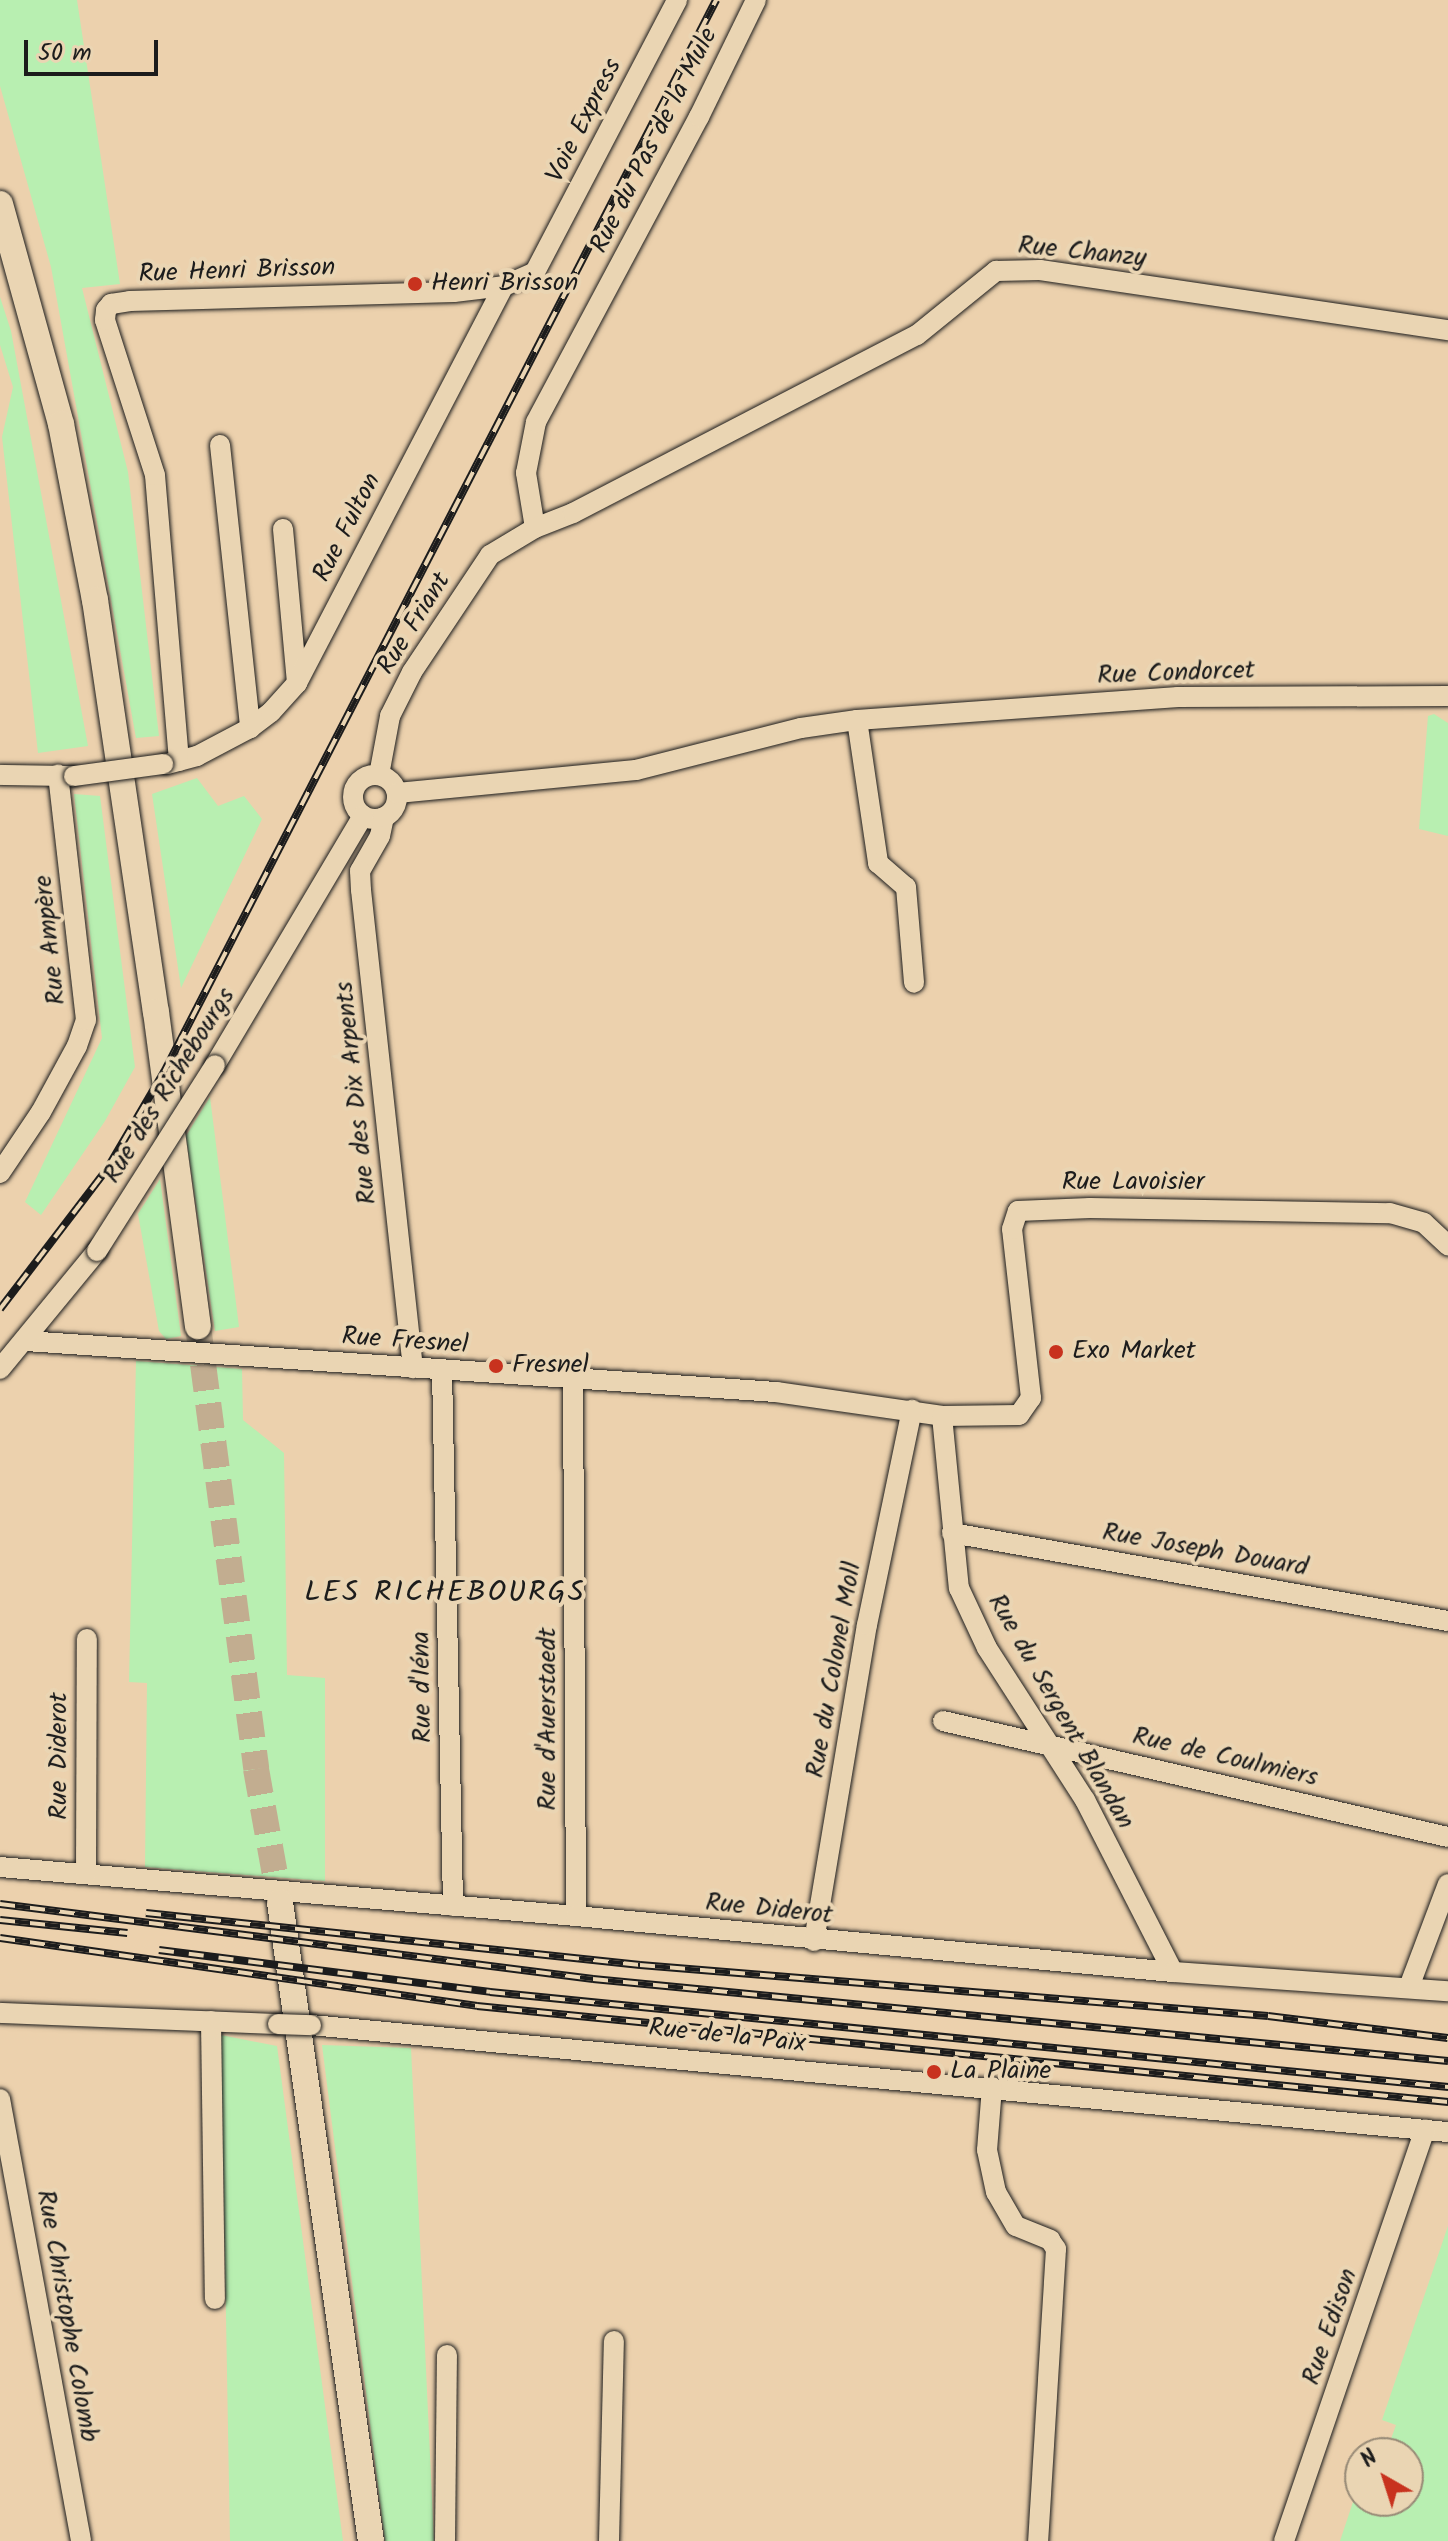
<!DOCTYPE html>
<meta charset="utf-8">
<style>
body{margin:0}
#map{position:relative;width:1448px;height:2541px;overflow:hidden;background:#ecd1ad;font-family:Kalam,sans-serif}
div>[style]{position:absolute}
.green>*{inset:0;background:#b8efb1}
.secondary-tunnel>*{height:26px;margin-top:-13px;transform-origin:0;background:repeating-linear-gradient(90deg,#c2ad90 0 26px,transparent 0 39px)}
.roads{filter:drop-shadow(0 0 2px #1c1c1c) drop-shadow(0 0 2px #1c1c1c)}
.minor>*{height:20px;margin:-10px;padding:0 10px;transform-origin:10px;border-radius:10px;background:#ead5b3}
.minor>.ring{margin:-10px;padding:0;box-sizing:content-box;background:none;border:20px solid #ead5b3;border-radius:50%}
.secondary>*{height:26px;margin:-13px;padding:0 13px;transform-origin:13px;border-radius:13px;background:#ead5b3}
.rail>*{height:8px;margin-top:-4px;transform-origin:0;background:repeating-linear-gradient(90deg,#ead5b3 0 15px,#1c1c1c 0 30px);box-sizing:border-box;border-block:2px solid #1c1c1c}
.bridges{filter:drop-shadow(0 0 2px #1c1c1c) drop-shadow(0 0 2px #1c1c1c)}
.minor-bridge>*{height:20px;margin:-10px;padding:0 10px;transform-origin:10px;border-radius:10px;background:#ead5b3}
.dots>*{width:22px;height:22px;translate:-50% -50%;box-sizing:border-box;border:4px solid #ead5b3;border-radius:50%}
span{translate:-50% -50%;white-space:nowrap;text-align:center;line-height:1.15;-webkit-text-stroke:8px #ead5b3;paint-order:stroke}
.street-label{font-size:26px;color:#1c1c1c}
.poi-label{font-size:26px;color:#1c1c1c}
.left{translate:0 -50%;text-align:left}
.quarter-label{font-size:30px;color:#1c1c1c;letter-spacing:2px}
.north{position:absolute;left:1344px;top:2437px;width:80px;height:80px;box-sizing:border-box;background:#ead5b3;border:2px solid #988b77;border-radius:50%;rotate:321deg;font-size:22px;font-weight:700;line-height:32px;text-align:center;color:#1c1c1c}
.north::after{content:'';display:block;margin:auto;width:28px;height:36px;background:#c8321e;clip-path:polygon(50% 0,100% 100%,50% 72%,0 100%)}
.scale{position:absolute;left:24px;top:40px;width:134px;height:36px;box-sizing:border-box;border:4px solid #1c1c1c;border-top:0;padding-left:10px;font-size:24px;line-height:28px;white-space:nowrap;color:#1c1c1c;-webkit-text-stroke:6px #ead5b3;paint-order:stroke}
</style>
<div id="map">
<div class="green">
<i style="clip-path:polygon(0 0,77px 0,120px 284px,82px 288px,128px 472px,159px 736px,136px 738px,51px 267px,0 86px)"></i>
<i style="clip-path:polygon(0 297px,11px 331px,88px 746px,38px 753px,2px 437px,13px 387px,0 345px)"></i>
<i style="clip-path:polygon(1434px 714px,1448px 723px,1448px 836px,1419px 829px,1428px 716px)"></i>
<i style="clip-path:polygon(197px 778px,218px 806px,244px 796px,262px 819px,181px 988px,152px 794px)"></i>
<i style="clip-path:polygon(74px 794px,100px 796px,135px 1067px,105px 1121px,41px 1215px,25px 1202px,102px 1038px)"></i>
<i style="clip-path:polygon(210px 1097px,239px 1327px,215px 1331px,186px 1136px)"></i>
<i style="clip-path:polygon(160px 1179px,181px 1336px,166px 1339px,159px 1331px,138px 1214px)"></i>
<i style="clip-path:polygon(136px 1361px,242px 1369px,243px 1420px,284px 1453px,287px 1675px,325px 1678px,325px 1881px,145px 1867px,147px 1683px,129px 1682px)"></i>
<i style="clip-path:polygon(221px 2035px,277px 2046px,343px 2541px,230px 2541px)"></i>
<i style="clip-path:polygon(322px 2045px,411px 2048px,434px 2541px,385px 2541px)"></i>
<i style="clip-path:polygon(1448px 2226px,1448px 2541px,1340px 2541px,1360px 2481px,1360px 2501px,1408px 2501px,1408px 2453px,1386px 2453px,1396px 2425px,1382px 2420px)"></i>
</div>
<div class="secondary-tunnel">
<i style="left:198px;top:1326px;width:447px;rotate:82.5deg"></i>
<i style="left:256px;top:1769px;width:135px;rotate:79.8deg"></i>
</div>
<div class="roads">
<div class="minor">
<i style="left:220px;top:445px;width:285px;rotate:83.9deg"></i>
<i style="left:535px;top:528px;width:56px;rotate:-99.3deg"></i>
<i style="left:526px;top:473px;width:52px;rotate:-78.9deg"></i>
<i style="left:536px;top:422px;width:346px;rotate:-61.9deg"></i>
<i style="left:699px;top:117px;width:130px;rotate:-64deg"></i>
<i style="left:283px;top:529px;width:155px;rotate:84.8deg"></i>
<i style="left:857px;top:720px;width:145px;rotate:81.6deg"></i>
<i style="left:878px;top:863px;width:37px;rotate:41deg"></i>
<i style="left:906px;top:887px;width:96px;rotate:85.2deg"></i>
<i style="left:179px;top:761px;width:287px;rotate:-94.8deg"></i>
<i style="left:155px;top:475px;width:163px;rotate:-107.9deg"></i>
<i style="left:105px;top:320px;width:10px;rotate:-84deg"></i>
<i style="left:106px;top:310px;width:8px;rotate:-50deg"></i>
<i style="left:111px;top:304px;width:19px;rotate:-9deg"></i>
<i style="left:130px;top:301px;width:324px;rotate:-1.6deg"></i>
<i style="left:454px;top:292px;width:50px;rotate:-6.8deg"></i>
<i style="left:504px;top:286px;width:34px;rotate:-24deg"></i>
<i style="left:535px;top:272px;width:307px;rotate:-62.4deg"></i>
<i style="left:167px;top:764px;width:31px;rotate:-15deg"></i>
<i style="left:197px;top:756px;width:60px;rotate:-27.8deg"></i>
<i style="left:250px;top:728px;width:26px;rotate:-37deg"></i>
<i style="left:271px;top:712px;width:39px;rotate:-48deg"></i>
<i style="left:297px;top:683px;width:448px;rotate:-62.5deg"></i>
<i style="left:0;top:775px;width:72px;rotate:0.8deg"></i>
<i style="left:379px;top:775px;width:60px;rotate:-79.4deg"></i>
<i style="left:390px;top:716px;width:49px;rotate:-63.4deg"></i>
<i style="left:412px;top:672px;width:141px;rotate:-56.3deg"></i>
<i style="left:490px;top:555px;width:52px;rotate:-31deg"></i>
<i style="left:535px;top:528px;width:41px;rotate:-21.5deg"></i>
<i style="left:573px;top:513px;width:387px;rotate:-27.4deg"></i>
<i style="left:917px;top:335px;width:102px;rotate:-39deg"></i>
<i style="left:996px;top:271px;width:44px;rotate:-1.3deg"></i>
<i style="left:1040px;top:270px;width:412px;rotate:8.4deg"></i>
<i class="ring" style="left:353px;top:775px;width:24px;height:24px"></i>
<i style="left:397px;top:793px;width:240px;rotate:-5.5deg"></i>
<i style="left:636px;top:770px;width:170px;rotate:-14.3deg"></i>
<i style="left:801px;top:728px;width:57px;rotate:-8.1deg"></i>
<i style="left:857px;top:720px;width:322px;rotate:-4.1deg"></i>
<i style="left:1178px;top:697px;width:270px;rotate:-0.2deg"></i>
<i style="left:384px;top:817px;width:19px;rotate:102deg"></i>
<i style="left:380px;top:836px;width:40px;rotate:119.7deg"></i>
<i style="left:360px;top:871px;width:19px;rotate:87deg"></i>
<i style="left:361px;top:890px;width:481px;rotate:83.8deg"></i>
<i style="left:215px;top:1065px;width:290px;rotate:-59.3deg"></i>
<i style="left:0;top:1173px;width:73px;rotate:-56.1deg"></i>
<i style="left:41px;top:1112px;width:75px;rotate:-61.4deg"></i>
<i style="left:77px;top:1046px;width:28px;rotate:-71deg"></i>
<i style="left:86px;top:1020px;width:247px;rotate:-96.5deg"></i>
<i style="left:26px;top:1341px;width:752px;rotate:3.89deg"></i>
<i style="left:776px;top:1392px;width:168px;rotate:8.2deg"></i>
<i style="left:942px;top:1416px;width:77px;rotate:-0.7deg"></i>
<i style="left:1019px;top:1415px;width:21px;rotate:-55deg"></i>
<i style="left:1031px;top:1398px;width:170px;rotate:-96.4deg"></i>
<i style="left:1012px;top:1229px;width:19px;rotate:-72deg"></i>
<i style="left:1018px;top:1211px;width:72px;rotate:-2.4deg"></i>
<i style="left:1090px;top:1208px;width:300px;rotate:1deg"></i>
<i style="left:1390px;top:1213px;width:35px;rotate:16deg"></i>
<i style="left:1424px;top:1223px;width:33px;rotate:43deg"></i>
<i style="left:0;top:1369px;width:153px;rotate:-50.6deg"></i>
<i style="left:442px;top:1370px;width:536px;rotate:88.82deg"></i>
<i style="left:573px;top:1378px;width:538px;rotate:89.68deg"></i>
<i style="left:942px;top:1416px;width:173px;rotate:84.4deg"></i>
<i style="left:959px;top:1588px;width:66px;rotate:65deg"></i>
<i style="left:987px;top:1648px;width:181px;rotate:57.2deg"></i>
<i style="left:1085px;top:1800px;width:193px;rotate:62.9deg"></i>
<i style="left:952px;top:1533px;width:504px;rotate:10.06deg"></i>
<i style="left:943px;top:1721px;width:518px;rotate:12.94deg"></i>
<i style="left:0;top:1867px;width:578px;rotate:4.86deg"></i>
<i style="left:576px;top:1916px;width:600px;rotate:5.36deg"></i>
<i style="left:1173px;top:1972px;width:276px;rotate:4deg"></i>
<i style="left:86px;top:1874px;width:235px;rotate:-89.8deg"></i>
<i style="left:814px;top:1941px;width:320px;rotate:-80.5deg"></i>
<i style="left:867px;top:1625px;width:220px;rotate:-78.2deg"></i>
<i style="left:1409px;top:1987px;width:110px;rotate:-69.3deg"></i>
<i style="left:0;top:2013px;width:278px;rotate:2.3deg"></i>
<i style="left:211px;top:2021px;width:278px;rotate:89.2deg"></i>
<i style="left:311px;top:2025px;width:1142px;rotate:5.38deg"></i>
<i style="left:992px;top:2087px;width:63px;rotate:94.5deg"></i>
<i style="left:987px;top:2150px;width:43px;rotate:77.9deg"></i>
<i style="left:996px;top:2192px;width:39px;rotate:60deg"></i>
<i style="left:1016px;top:2226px;width:37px;rotate:22deg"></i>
<i style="left:1050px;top:2240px;width:11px;rotate:56deg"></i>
<i style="left:1056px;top:2249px;width:293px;rotate:93.5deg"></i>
<i style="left:0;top:2099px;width:449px;rotate:79.6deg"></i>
<i style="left:445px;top:2541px;width:186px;rotate:-89.4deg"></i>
<i style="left:609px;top:2541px;width:200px;rotate:-88.6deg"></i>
<i style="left:1284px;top:2541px;width:435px;rotate:-71.1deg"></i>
</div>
<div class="secondary">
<i style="left:0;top:204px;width:228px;rotate:74.5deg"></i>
<i style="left:61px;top:424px;width:179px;rotate:79.1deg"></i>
<i style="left:95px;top:600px;width:416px;rotate:81.6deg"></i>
<i style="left:156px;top:1012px;width:317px;rotate:82.4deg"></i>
<i style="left:280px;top:1902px;width:645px;rotate:81.9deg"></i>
</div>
</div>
<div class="rail">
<i style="left:0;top:1309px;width:176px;rotate:-52.6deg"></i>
<i style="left:107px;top:1169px;width:113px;rotate:-59.6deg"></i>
<i style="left:164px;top:1072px;width:1206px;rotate:-62.75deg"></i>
<i style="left:0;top:1904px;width:598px;rotate:7.21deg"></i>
<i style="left:593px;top:1979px;width:859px;rotate:5.48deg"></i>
<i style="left:146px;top:1913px;width:497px;rotate:6deg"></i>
<i style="left:640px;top:1965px;width:630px;rotate:4.64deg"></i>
<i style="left:1268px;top:2016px;width:181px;rotate:7deg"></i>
<i style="left:0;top:1920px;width:128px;rotate:5.8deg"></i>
<i style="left:0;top:1938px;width:482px;rotate:8.1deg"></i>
<i style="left:477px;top:2006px;width:976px;rotate:5.65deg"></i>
<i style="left:159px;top:1950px;width:334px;rotate:7.2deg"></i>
<i style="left:490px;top:1992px;width:963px;rotate:5.66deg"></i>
</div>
<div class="bridges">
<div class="minor-bridge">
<i style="left:74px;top:776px;width:90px;rotate:-7.7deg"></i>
<i style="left:97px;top:1251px;width:220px;rotate:-57.6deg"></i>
<i style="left:278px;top:2024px;width:33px;rotate:2deg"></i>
</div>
</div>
<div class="dots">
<i style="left:415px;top:284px;background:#c8321e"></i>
<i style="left:1056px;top:1352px;background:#c8321e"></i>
<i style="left:496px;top:1366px;background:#c8321e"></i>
<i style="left:934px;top:2072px;background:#c8321e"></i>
</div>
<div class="street-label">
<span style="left:585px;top:121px;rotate:-63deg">Voie Express</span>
<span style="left:655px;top:141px;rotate:-63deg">Rue du Pas de la Mule</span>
<span style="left:1082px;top:253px;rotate:6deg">Rue Chanzy</span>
<span style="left:237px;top:272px;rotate:-2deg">Rue Henri Brisson</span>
<span style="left:348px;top:528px;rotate:-63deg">Rue Fulton</span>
<span style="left:415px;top:624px;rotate:-58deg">Rue Friant</span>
<span style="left:1176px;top:674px;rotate:-2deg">Rue Condorcet</span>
<span style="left:51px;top:940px;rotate:-96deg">Rue Ampère</span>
<span style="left:170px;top:1086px;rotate:-58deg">Rue des Richebourgs</span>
<span style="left:357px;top:1093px;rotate:-96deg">Rue des Dix Arpents</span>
<span style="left:1133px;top:1183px">Rue Lavoisier</span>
<span style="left:405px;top:1342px;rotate:4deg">Rue Fresnel</span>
<span style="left:1205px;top:1551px;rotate:10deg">Rue Joseph Douard</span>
<span style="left:835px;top:1670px;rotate:-80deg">Rue du Colonel Moll</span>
<span style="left:423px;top:1687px;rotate:-91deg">Rue d'Iéna</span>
<span style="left:1060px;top:1712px;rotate:60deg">Rue du Sergent Blandan</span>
<span style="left:549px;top:1719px;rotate:-90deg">Rue d'Auerstaedt</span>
<span style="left:60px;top:1756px;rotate:-90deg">Rue Diderot</span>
<span style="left:1225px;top:1758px;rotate:13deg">Rue de Coulmiers</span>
<span style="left:769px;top:1910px;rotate:6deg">Rue Diderot</span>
<span style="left:727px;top:2037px;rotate:6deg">Rue de la Paix</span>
<span style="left:66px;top:2316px;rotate:80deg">Rue Christophe Colomb</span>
<span style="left:1331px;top:2327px;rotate:-71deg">Rue Edison</span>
</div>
<div class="poi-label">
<span class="left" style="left:431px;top:284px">Henri Brisson</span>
<span class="left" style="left:1072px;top:1352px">Exo Market</span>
<span class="left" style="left:512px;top:1366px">Fresnel</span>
<span class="left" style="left:950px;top:2072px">La Plaine</span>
</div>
<div class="quarter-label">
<span style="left:445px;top:1593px">LES RICHEBOURGS</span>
</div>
<div class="north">N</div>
<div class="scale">50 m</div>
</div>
